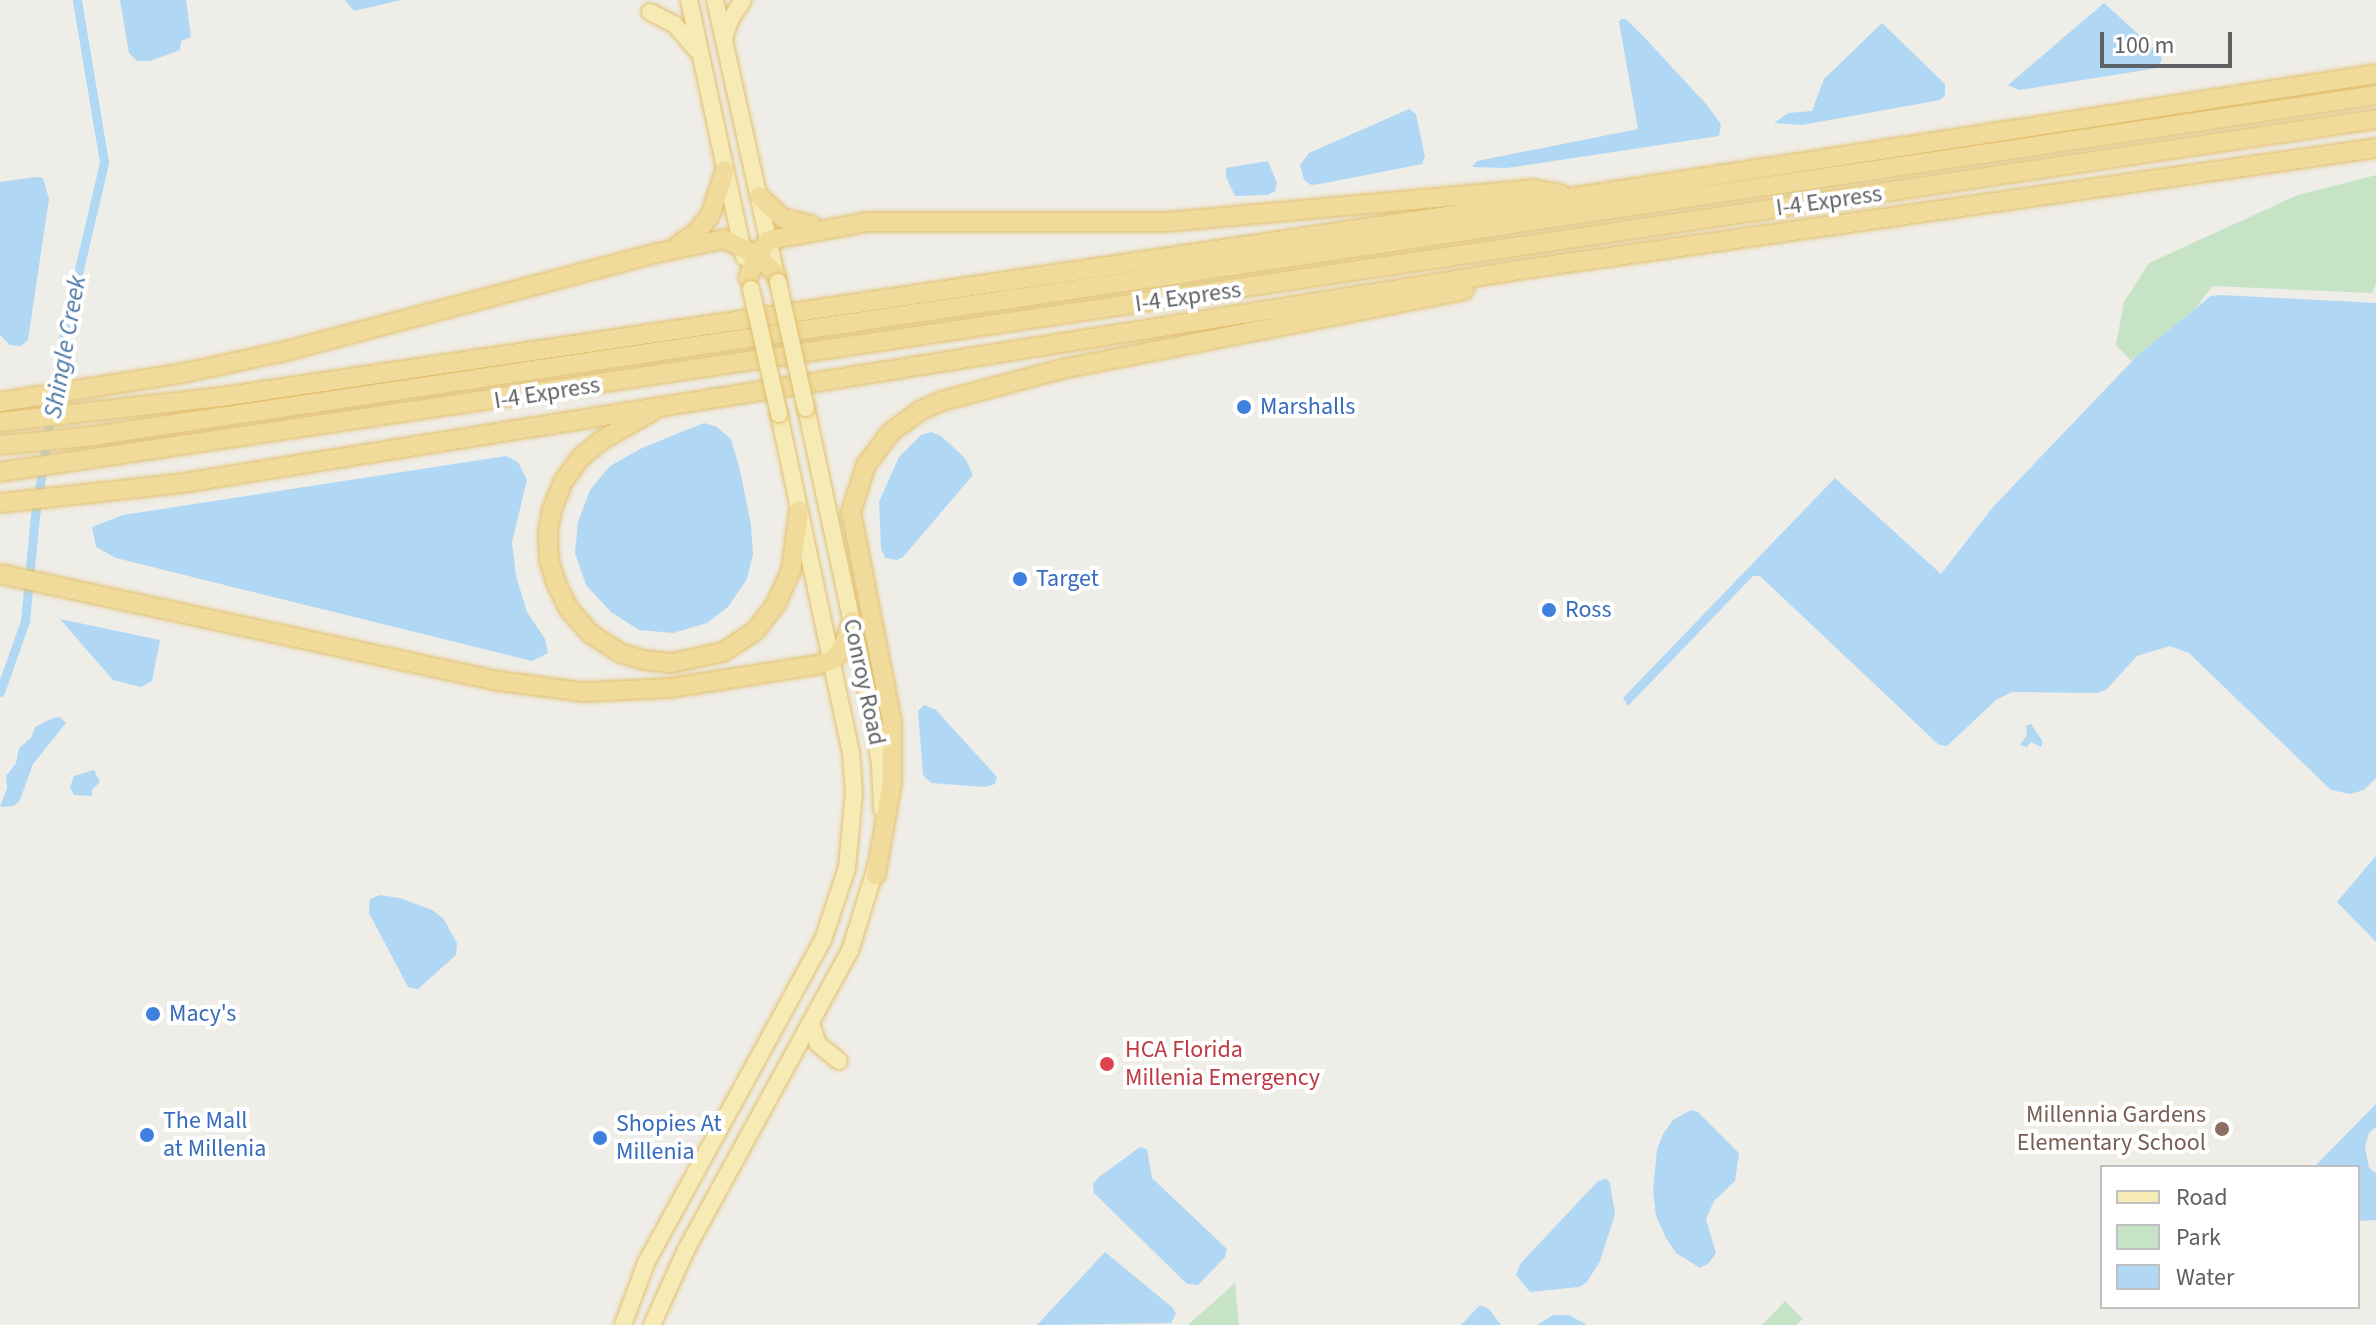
<!DOCTYPE html>
<style>
body{margin:0}
#map{position:relative;width:2376px;height:1325px;overflow:hidden;background:#efede7;font-family:"Source Sans 3",sans-serif}
div>[style]{position:absolute}
.green>*{inset:0;background:#c7e3c6}
.water>*{inset:0;background:#b0d8f5}
.canal>*{height:9px;margin:-4.5px;padding:0 4.5px;transform-origin:4.5px;border-radius:4.5px;background:#b0d8f5}
.roads{filter:drop-shadow(0 0 2px #e2c06d) drop-shadow(0 0 2px #e2c06d)}
.major>*{height:16px;margin:-8px;padding:0 8px;transform-origin:8px;border-radius:8px;background:#f6ebb5}
.highway>*{height:18px;margin:-9px;padding:0 9px;transform-origin:9px;border-radius:9px;background:#f1db9b}
.bridges{filter:drop-shadow(0 0 2px #e2c06d) drop-shadow(0 0 2px #e2c06d)}
.major-bridge>*{height:16px;margin:-8px;padding:0 8px;transform-origin:8px;border-radius:8px;background:#f6ebb5}
.dots>*{width:22px;height:22px;translate:-50% -50%;box-sizing:border-box;border:4px solid #fff;border-radius:50%}
span{translate:-50% -50%;white-space:nowrap;text-align:center;line-height:1.15;-webkit-text-stroke:8px #fff;paint-order:stroke}
.street-label{font-size:24px;color:#5e6165}
.shop-label{font-size:24px;color:#366cbe}
.left{translate:0 -50%;text-align:left}
.health-label{font-size:24px;color:#be3a42}
.education-label{font-size:24px;color:#785e54}
.right{translate:-100% -50%;text-align:right}
.water-label{font-size:26px;color:#4e79a6;font-style:italic}
.legend{position:absolute;left:2100px;top:1165px;width:260px;height:144px;box-sizing:border-box;background:#fff;border:2px solid #bfc0c1;margin:0;padding:10px 14px;list-style:none;font-size:24px;color:#5e6165}
.legend li{display:flex;align-items:center;gap:16px;height:40px}
.legend b{width:40px;border:2px solid #bfc0c1}
.scale{position:absolute;left:2100px;top:32px;width:132px;height:36px;box-sizing:border-box;border:4px solid #5e6165;border-top:0;padding-left:10px;font-size:24px;line-height:28px;white-space:nowrap;color:#5e6165;-webkit-text-stroke:6px #fff;paint-order:stroke}
</style>
<div id="map">
<div class="green">
<i style="clip-path:polygon(2376px 175px,2376px 283px,2372px 293px,2212px 286px,2196px 308px,2131px 361px,2116px 345px,2124px 302px,2149px 263px,2298px 195px)"></i>
<i style="clip-path:polygon(1235px 1283px,1239px 1325px,1188px 1325px)"></i>
<i style="clip-path:polygon(1785px 1301px,1803px 1319px,1796px 1325px,1762px 1325px)"></i>
</div>
<div class="water">
<i style="clip-path:polygon(120px 0,186px 0,191px 37px,181px 41px,180px 50px,150px 61px,137px 61px,129px 53px)"></i>
<i style="clip-path:polygon(345px 0,401px 0,354px 11px)"></i>
<i style="clip-path:polygon(2104px 3px,2159px 53px,2162px 59px,2158px 68px,2019px 90px,2008px 85px)"></i>
<i style="clip-path:polygon(1621px 19px,1626px 19px,1645px 38px,1706px 104px,1721px 124px,1719px 136px,1507px 168px,1472px 167px,1477px 161px,1638px 129px,1619px 22px)"></i>
<i style="clip-path:polygon(1882px 23px,1945px 84px,1945px 95px,1940px 100px,1802px 125px,1774px 123px,1788px 113px,1812px 111px,1824px 79px)"></i>
<i style="clip-path:polygon(1409px 109px,1416px 114px,1425px 157px,1422px 164px,1320px 184px,1311px 185px,1304px 180px,1300px 165px,1309px 153px)"></i>
<i style="clip-path:polygon(1268px 161px,1277px 183px,1275px 191px,1268px 195px,1235px 196px,1226px 177px,1226px 168px)"></i>
<i style="clip-path:polygon(36px 177px,43px 178px,49px 199px,28px 340px,21px 346px,10px 345px,0 335px,0 182px)"></i>
<i style="clip-path:polygon(2221px 295px,2376px 303px,2376px 778px,2364px 790px,2350px 794px,2331px 790px,2189px 653px,2170px 646px,2137px 656px,2106px 690px,2097px 693px,2012px 692px,1996px 700px,1947px 746px,1939px 745px,1760px 576px,1753px 576px,1628px 706px,1623px 698px,1835px 478px,1941px 574px,1993px 507px,2138px 355px,2211px 296px)"></i>
<i style="clip-path:polygon(704px 423px,717px 427px,731px 439px,740px 470px,751px 525px,753px 554px,747px 579px,728px 607px,707px 623px,673px 633px,639px 630px,611px 612px,586px 585px,575px 553px,578px 522px,590px 490px,610px 466px,642px 448px)"></i>
<i style="clip-path:polygon(931px 432px,941px 436px,965px 458px,973px 475px,903px 557px,897px 560px,885px 558px,881px 549px,879px 502px,899px 457px,921px 435px)"></i>
<i style="clip-path:polygon(506px 456px,518px 462px,527px 480px,512px 542px,516px 576px,527px 612px,545px 639px,548px 653px,532px 661px,116px 558px,96px 547px,92px 527px,123px 515px)"></i>
<i style="clip-path:polygon(60px 619px,160px 640px,152px 681px,141px 687px,113px 680px)"></i>
<i style="clip-path:polygon(924px 705px,936px 710px,997px 777px,995px 784px,984px 787px,931px 783px,923px 775px,918px 711px)"></i>
<i style="clip-path:polygon(53px 718px,60px 717px,66px 723px,33px 764px,20px 800px,14px 806px,0 807px,7px 788px,6px 776px,16px 763px,19px 748px,31px 738px,35px 727px)"></i>
<i style="clip-path:polygon(2031px 724px,2043px 742px,2041px 747px,2031px 742px,2027px 747px,2020px 745px,2027px 735px,2026px 726px)"></i>
<i style="clip-path:polygon(94px 770px,100px 782px,92px 790px,92px 796px,74px 795px,70px 787px,74px 776px)"></i>
<i style="clip-path:polygon(2376px 856px,2376px 942px,2337px 902px)"></i>
<i style="clip-path:polygon(380px 895px,400px 898px,432px 910px,443px 918px,457px 943px,456px 955px,418px 989px,408px 987px,369px 913px,370px 899px)"></i>
<i style="clip-path:polygon(2376px 1104px,2376px 1127px,2369px 1133px,2365px 1147px,2369px 1168px,2376px 1173px,2376px 1220px,2358px 1221px,2358px 1167px,2314px 1167px)"></i>
<i style="clip-path:polygon(1691px 1110px,1698px 1112px,1739px 1153px,1735px 1181px,1714px 1201px,1706px 1219px,1716px 1253px,1709px 1263px,1700px 1268px,1676px 1253px,1666px 1238px,1656px 1216px,1653px 1191px,1657px 1149px,1663px 1134px,1673px 1120px)"></i>
<i style="clip-path:polygon(1140px 1147px,1147px 1149px,1152px 1178px,1227px 1249px,1225px 1257px,1198px 1285px,1187px 1284px,1094px 1193px,1093px 1184px,1099px 1177px)"></i>
<i style="clip-path:polygon(1606px 1178px,1610px 1183px,1615px 1214px,1600px 1261px,1587px 1282px,1579px 1287px,1530px 1292px,1516px 1275px,1520px 1264px,1597px 1182px)"></i>
<i style="clip-path:polygon(1105px 1252px,1173px 1308px,1176px 1314px,1171px 1323px,1037px 1325px)"></i>
<i style="clip-path:polygon(1480px 1305px,1489px 1309px,1501px 1325px,1461px 1325px)"></i>
<i style="clip-path:polygon(1553px 1315px,1569px 1315px,1587px 1325px,1537px 1325px)"></i>
</div>
<div class="canal">
<i style="left:0;top:692px;width:75px;rotate:-70.6deg"></i>
<i style="left:25px;top:621px;width:105px;rotate:-84.6deg"></i>
<i style="left:35px;top:516px;width:172px;rotate:-81.3deg"></i>
<i style="left:61px;top:346px;width:189px;rotate:-76.8deg"></i>
<i style="left:104px;top:162px;width:164px;rotate:-99.5deg"></i>
</div>
<div class="roads">
<div class="major">
<i style="left:689px;top:0;width:263px;rotate:77.9deg"></i>
<i style="left:715px;top:0;width:287px;rotate:77.5deg"></i>
<i style="left:650px;top:12px;width:28px;rotate:27deg"></i>
<i style="left:675px;top:25px;width:33px;rotate:49deg"></i>
<i style="left:724px;top:39px;width:20px;rotate:-72deg"></i>
<i style="left:730px;top:20px;width:24px;rotate:-57deg"></i>
<i style="left:806px;top:408px;width:325px;rotate:77.9deg"></i>
<i style="left:874px;top:726px;width:36px;rotate:81deg"></i>
<i style="left:880px;top:762px;width:47px;rotate:87.6deg"></i>
<i style="left:811px;top:1023px;width:22px;rotate:72deg"></i>
<i style="left:818px;top:1044px;width:27px;rotate:39deg"></i>
<i style="left:623px;top:1325px;width:66px;rotate:-69.6deg"></i>
<i style="left:646px;top:1263px;width:368px;rotate:-61.3deg"></i>
<i style="left:823px;top:940px;width:76px;rotate:-71.6deg"></i>
<i style="left:847px;top:868px;width:75px;rotate:-84.7deg"></i>
<i style="left:854px;top:793px;width:40px;rotate:-94.3deg"></i>
<i style="left:851px;top:753px;width:347px;rotate:-102deg"></i>
<i style="left:652px;top:1325px;width:82px;rotate:-65.6deg"></i>
<i style="left:686px;top:1250px;width:341px;rotate:-61.3deg"></i>
<i style="left:850px;top:951px;width:91px;rotate:-72.8deg"></i>
</div>
<div class="highway">
<i style="left:759px;top:196px;width:33px;rotate:43deg"></i>
<i style="left:783px;top:218px;width:29px;rotate:14deg"></i>
<i style="left:679px;top:244px;width:20px;rotate:-33deg"></i>
<i style="left:696px;top:233px;width:22px;rotate:-51deg"></i>
<i style="left:710px;top:216px;width:48px;rotate:-71.9deg"></i>
<i style="left:748px;top:278px;width:25px;rotate:-69deg"></i>
<i style="left:757px;top:255px;width:19px;rotate:-51deg"></i>
<i style="left:769px;top:240px;width:101px;rotate:-10.3deg"></i>
<i style="left:868px;top:222px;width:298px"></i>
<i style="left:1166px;top:222px;width:368px;rotate:-5.1deg"></i>
<i style="left:1533px;top:189px;width:28px;rotate:10deg"></i>
<i style="left:0;top:402px;width:185px;rotate:-9deg"></i>
<i style="left:183px;top:373px;width:101px;rotate:-12deg"></i>
<i style="left:282px;top:352px;width:389px;rotate:-14.8deg"></i>
<i style="left:658px;top:253px;width:67px;rotate:-12deg"></i>
<i style="left:724px;top:239px;width:37px;rotate:26deg"></i>
<i style="left:757px;top:255px;width:27px;rotate:45deg"></i>
<i style="left:653px;top:411px;width:59px;rotate:150.4deg"></i>
<i style="left:602px;top:440px;width:27px;rotate:141deg"></i>
<i style="left:581px;top:457px;width:31px;rotate:126deg"></i>
<i style="left:563px;top:482px;width:29px;rotate:112deg"></i>
<i style="left:552px;top:509px;width:23px;rotate:100deg"></i>
<i style="left:548px;top:532px;width:28px;rotate:88deg"></i>
<i style="left:549px;top:560px;width:24px;rotate:73deg"></i>
<i style="left:556px;top:583px;width:28px;rotate:64deg"></i>
<i style="left:568px;top:608px;width:35px;rotate:49deg"></i>
<i style="left:591px;top:634px;width:35px;rotate:33deg"></i>
<i style="left:620px;top:653px;width:25px;rotate:16deg"></i>
<i style="left:644px;top:660px;width:28px;rotate:6deg"></i>
<i style="left:672px;top:663px;width:52px;rotate:-12.2deg"></i>
<i style="left:723px;top:652px;width:38px;rotate:-33deg"></i>
<i style="left:755px;top:631px;width:34px;rotate:-52deg"></i>
<i style="left:776px;top:604px;width:37px;rotate:-66deg"></i>
<i style="left:791px;top:570px;width:60px;rotate:-82.3deg"></i>
<i style="left:0;top:422px;width:222px;rotate:-6.5deg"></i>
<i style="left:221px;top:397px;width:1369px;rotate:-8.4deg"></i>
<i style="left:1575px;top:197px;width:810px;rotate:-8.73deg"></i>
<i style="left:0;top:445px;width:86px;rotate:-5.3deg"></i>
<i style="left:86px;top:437px;width:2315px;rotate:-8.49deg"></i>
<i style="left:0;top:472px;width:2402px;rotate:-8.45deg"></i>
<i style="left:0;top:503px;width:184px;rotate:-6.2deg"></i>
<i style="left:183px;top:483px;width:1359px;rotate:-9.06deg"></i>
<i style="left:1525px;top:269px;width:860px;rotate:-8.09deg"></i>
<i style="left:0;top:574px;width:509px;rotate:12.13deg"></i>
<i style="left:498px;top:681px;width:87px;rotate:7.3deg"></i>
<i style="left:584px;top:692px;width:86px;rotate:-2.7deg"></i>
<i style="left:670px;top:688px;width:149px;rotate:-8.9deg"></i>
<i style="left:817px;top:665px;width:17px;rotate:-17deg"></i>
<i style="left:833px;top:660px;width:14px;rotate:-51deg"></i>
<i style="left:842px;top:649px;width:30px;rotate:-70deg"></i>
<i style="left:876px;top:875px;width:94px;rotate:-80.2deg"></i>
<i style="left:892px;top:782px;width:60px;rotate:-90deg"></i>
<i style="left:892px;top:722px;width:214px;rotate:-101deg"></i>
<i style="left:851px;top:512px;width:49px;rotate:-72.3deg"></i>
<i style="left:866px;top:465px;width:41px;rotate:-52.9deg"></i>
<i style="left:891px;top:432px;width:37px;rotate:-36deg"></i>
<i style="left:921px;top:410px;width:23px;rotate:-23deg"></i>
<i style="left:942px;top:401px;width:124px;rotate:-14.9deg"></i>
<i style="left:1062px;top:369px;width:410px;rotate:-11.1deg"></i>
</div>
</div>
<div class="bridges">
<div class="major-bridge">
<i style="left:778px;top:282px;width:129px;rotate:77.5deg"></i>
<i style="left:751px;top:289px;width:128px;rotate:77.4deg"></i>
</div>
</div>
<div class="dots">
<i style="left:1244px;top:407px;background:#3f7fe0"></i>
<i style="left:1020px;top:579px;background:#3f7fe0"></i>
<i style="left:1549px;top:610px;background:#3f7fe0"></i>
<i style="left:153px;top:1014px;background:#3f7fe0"></i>
<i style="left:1107px;top:1064px;background:#e0444e"></i>
<i style="left:2222px;top:1129px;background:#8d6e63"></i>
<i style="left:147px;top:1135px;background:#3f7fe0"></i>
<i style="left:600px;top:1138px;background:#3f7fe0"></i>
</div>
<div class="street-label">
<span style="left:1829px;top:201px;rotate:-8deg">I-4 Express</span>
<span style="left:1188px;top:297px;rotate:-8deg">I-4 Express</span>
<span style="left:547px;top:393px;rotate:-9deg">I-4 Express</span>
<span style="left:864px;top:682px;rotate:78deg">Conroy Road</span>
</div>
<div class="shop-label">
<span class="left" style="left:1260px;top:407px">Marshalls</span>
<span class="left" style="left:1036px;top:579px">Target</span>
<span class="left" style="left:1565px;top:610px">Ross</span>
<span class="left" style="left:169px;top:1014px">Macy's</span>
<span class="left" style="left:163px;top:1135px">The Mall<br>at Millenia</span>
<span class="left" style="left:616px;top:1138px">Shopies At<br>Millenia</span>
</div>
<div class="health-label">
<span class="left" style="left:1125px;top:1064px">HCA Florida<br>Millenia Emergency</span>
</div>
<div class="education-label">
<span class="right" style="left:2206px;top:1129px">Millennia Gardens<br>Elementary School</span>
</div>
<div class="water-label">
<span style="left:65px;top:347px;rotate:-80deg">Shingle Creek</span>
</div>
<ul class="legend">
<li><b style="height:10px;background:#f6ebb5"></b>Road</li>
<li><b style="height:22px;background:#c7e3c6"></b>Park</li>
<li><b style="height:22px;background:#b0d8f5"></b>Water</li>
</ul>
<div class="scale">100 m</div>
</div>
